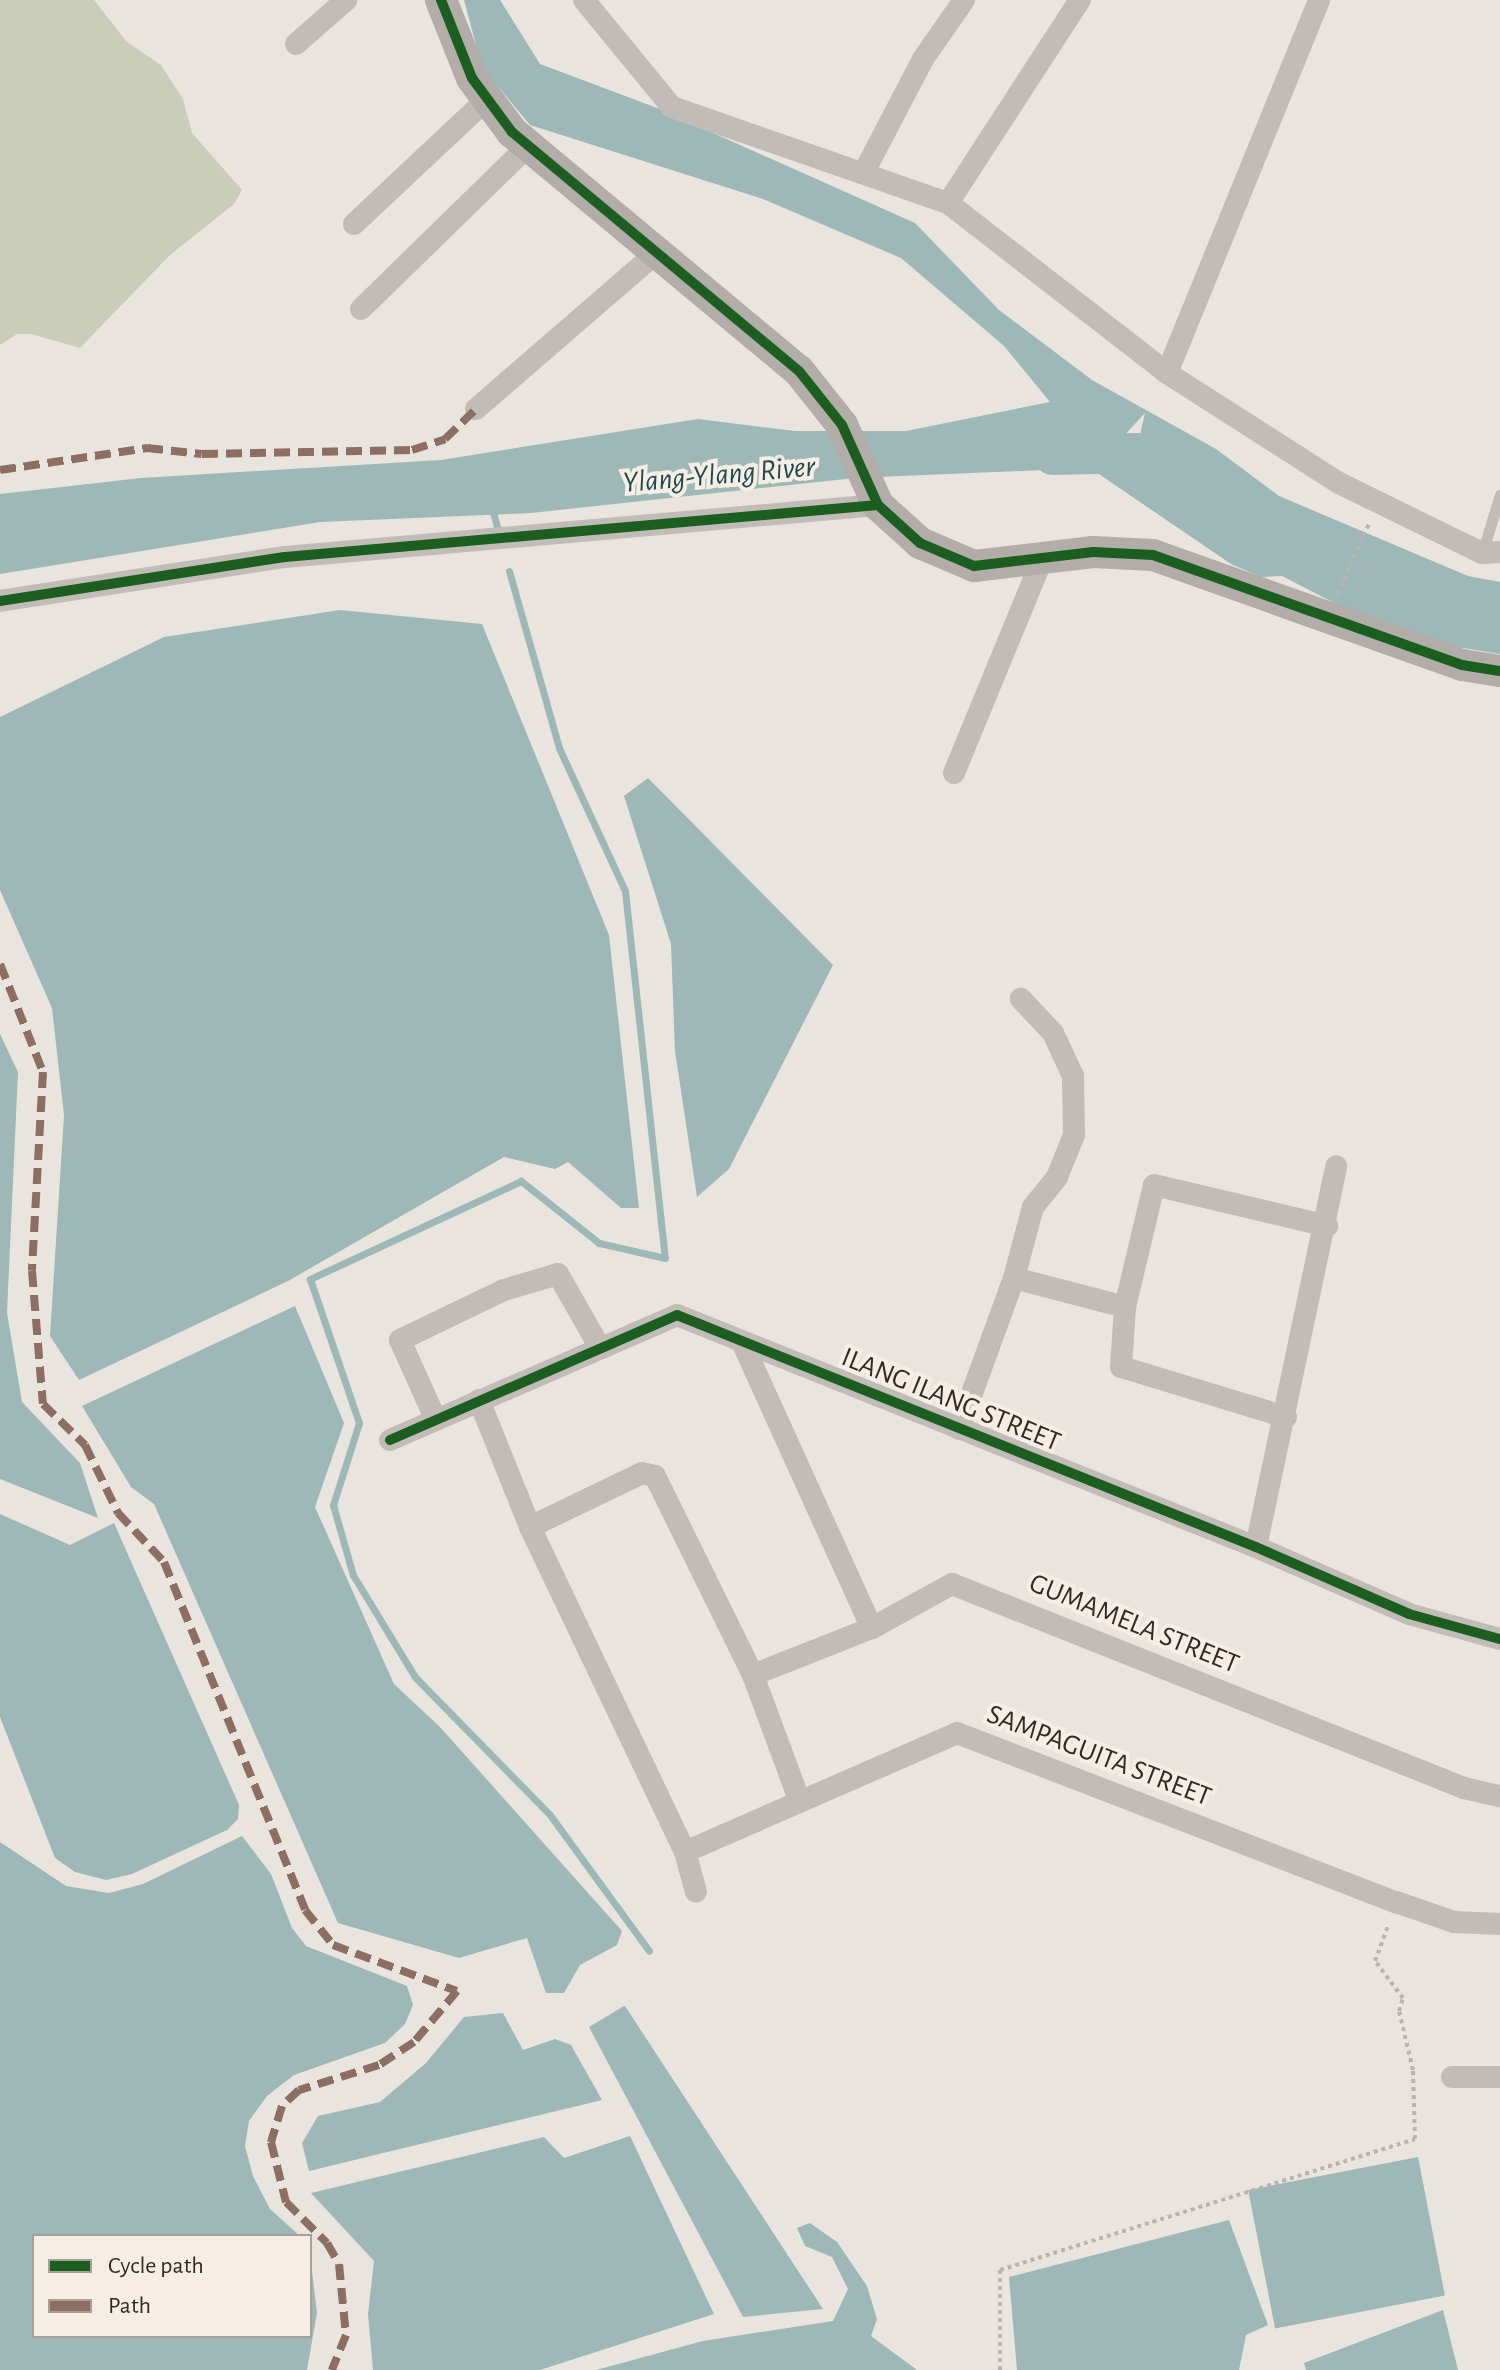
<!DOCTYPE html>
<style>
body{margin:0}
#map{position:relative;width:1500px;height:2370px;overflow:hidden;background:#e9e4de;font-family:"Alegreya Sans",sans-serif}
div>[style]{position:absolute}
.green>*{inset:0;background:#cacdba}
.water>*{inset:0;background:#9db8b7;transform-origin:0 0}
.stream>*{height:7px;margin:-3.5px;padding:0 3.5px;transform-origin:3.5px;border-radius:3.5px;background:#9db8b7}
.river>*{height:40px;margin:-20px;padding:0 20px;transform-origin:20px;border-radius:20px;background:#9db8b7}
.path>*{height:4px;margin-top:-2px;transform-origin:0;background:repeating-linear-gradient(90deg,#bab4b0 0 4px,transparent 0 8px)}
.lane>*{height:11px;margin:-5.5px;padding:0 5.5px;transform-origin:5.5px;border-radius:5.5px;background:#c1bcb8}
.street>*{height:22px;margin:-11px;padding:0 11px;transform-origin:11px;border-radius:11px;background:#c1bcb8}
.secondary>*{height:32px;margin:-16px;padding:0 16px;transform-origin:16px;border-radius:16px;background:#b2ada8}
.quiet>*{height:8px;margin-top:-4px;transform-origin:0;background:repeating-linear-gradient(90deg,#8d6e63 0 16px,transparent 0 24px)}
.cycleway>*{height:10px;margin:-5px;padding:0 5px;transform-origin:5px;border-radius:5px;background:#1b5e20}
span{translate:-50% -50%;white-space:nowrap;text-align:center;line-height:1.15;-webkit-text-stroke:8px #f6eee5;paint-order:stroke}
.street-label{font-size:28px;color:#312a27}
.water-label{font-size:30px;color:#224a4d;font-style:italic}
.legend{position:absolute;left:32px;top:2234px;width:280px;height:104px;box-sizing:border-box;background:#f6eee5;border:2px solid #a7a099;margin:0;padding:10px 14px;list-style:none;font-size:24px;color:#312a27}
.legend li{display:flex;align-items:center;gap:16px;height:40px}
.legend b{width:40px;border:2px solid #a7a099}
</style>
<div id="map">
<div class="green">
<i style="clip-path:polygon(0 0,94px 0,127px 42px,161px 65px,183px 99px,192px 133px,242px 190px,234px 204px,170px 255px,80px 348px,31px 334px,17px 334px,0 345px)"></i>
</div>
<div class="water">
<i style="clip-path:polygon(evenodd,464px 0,500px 0,540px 64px,657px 108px,915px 223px,999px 310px,1092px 380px,1216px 449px,1279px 496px,1468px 576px,1500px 582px,1500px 654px,1402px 638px,1282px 576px,1261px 577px,1231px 564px,1090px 468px,855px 478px,531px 513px,320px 522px,0 574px,0 494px,141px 478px,441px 460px,698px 419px,795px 431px,906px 431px,1050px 402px,1004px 346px,901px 258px,763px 199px,530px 125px,482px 67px,464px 0,1145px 413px,1136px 453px,1096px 468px,1095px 467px,1145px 413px)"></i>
<i style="clip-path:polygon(340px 610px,482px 624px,609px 935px,639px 1208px,621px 1208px,568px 1162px,555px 1169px,504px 1157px,288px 1281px,79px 1380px,50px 1336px,64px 1115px,52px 1008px,0 890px,0 717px,164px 637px)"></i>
<i style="clip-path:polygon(648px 778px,833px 965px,729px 1169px,697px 1197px,675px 1051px,671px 944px,624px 796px)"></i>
<i style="clip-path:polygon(0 1034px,18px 1072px,7px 1313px,22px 1402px,80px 1463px,98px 1518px,0 1479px)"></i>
<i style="clip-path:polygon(295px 1306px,344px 1423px,315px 1507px,394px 1684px,440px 1727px,622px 1931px,617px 1945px,580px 1965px,564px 1993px,546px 1993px,527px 1938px,459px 1958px,338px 1923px,154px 1504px,131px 1487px,82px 1406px)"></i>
<i style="clip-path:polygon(0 1514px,70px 1545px,114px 1523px,239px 1805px,238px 1819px,227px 1830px,132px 1874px,106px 1880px,75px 1872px,55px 1858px,0 1717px)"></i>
<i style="clip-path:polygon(242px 1836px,271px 1874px,292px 1928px,306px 1946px,407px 1986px,413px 2005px,405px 2024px,385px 2043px,294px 2075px,267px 2096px,249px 2121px,245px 2146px,253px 2176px,270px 2209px,300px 2236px,34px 2236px,34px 2336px,310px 2336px,310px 2254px,317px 2313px,307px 2370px,0 2370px,0 1842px,66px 1886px,109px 1893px,143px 1884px)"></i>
<i style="clip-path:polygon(624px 2006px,625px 2006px,823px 2309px,743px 2317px,589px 2027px)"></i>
<i style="clip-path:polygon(503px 2013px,523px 2050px,555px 2039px,571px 2045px,602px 2100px,309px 2171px,302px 2143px,318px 2116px,380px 2102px,426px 2063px,464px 2017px)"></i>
<i style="clip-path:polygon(630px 2136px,714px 2314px,540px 2370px,373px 2370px,368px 2314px,374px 2261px,311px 2193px,544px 2137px,564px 2158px)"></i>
<i style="left:1418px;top:2157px;width:141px;height:173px;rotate:79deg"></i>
<i style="clip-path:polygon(1229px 2220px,1268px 2325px,1246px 2335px,1239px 2370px,1017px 2370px,1009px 2277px)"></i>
<i style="clip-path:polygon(810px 2223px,837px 2242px,867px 2286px,877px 2319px,871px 2336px,917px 2370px,596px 2370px,703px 2341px,833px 2321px,848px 2289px,832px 2257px,805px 2246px,797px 2228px)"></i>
<i style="clip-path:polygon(1443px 2310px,1458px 2370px,1306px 2370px,1304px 2363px)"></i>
</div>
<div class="stream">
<i style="left:492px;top:508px;width:27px;rotate:75deg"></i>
<i style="left:509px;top:571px;width:184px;rotate:74.2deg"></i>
<i style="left:559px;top:748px;width:157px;rotate:65.2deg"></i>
<i style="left:625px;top:891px;width:369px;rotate:83.8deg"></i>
<i style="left:665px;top:1258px;width:68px;rotate:-167.2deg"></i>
<i style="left:599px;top:1243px;width:100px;rotate:-141.5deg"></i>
<i style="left:521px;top:1181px;width:233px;rotate:155.1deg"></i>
<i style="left:310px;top:1279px;width:152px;rotate:71.2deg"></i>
<i style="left:359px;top:1423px;width:86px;rotate:107.6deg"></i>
<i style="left:333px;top:1505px;width:73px;rotate:74.1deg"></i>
<i style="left:353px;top:1575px;width:119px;rotate:58.7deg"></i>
<i style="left:415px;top:1677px;width:193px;rotate:45.6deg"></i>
<i style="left:550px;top:1815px;width:168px;rotate:53.9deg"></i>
</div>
<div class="river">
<i style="left:1053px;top:455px;width:84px;rotate:-1.4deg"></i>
<i style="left:1137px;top:453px;width:52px;rotate:30deg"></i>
</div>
<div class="path">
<i style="left:1337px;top:594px;width:79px;rotate:-65.4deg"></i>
<i style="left:1000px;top:2370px;width:100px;rotate:-90deg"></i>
<i style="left:1000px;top:2270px;width:435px;rotate:-17.5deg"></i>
<i style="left:1415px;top:2139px;width:69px;rotate:-91.7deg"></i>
<i style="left:1413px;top:2070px;width:61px;rotate:-103.3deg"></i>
<i style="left:1399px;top:2011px;width:14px;rotate:-73deg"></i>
<i style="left:1403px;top:1998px;width:46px;rotate:-127.1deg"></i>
<i style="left:1375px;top:1961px;width:40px;rotate:-69.8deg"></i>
</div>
<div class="lane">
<i style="left:1482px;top:553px;width:61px;rotate:-72.8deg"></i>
</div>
<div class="street">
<i style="left:584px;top:0;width:139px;rotate:50.6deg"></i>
<i style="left:672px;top:107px;width:292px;rotate:19.2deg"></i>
<i style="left:948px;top:203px;width:277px;rotate:37.8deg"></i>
<i style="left:1167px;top:373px;width:204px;rotate:32.6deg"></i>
<i style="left:1339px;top:483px;width:159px;rotate:26.1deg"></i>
<i style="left:1482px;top:553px;width:18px;rotate:-3deg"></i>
<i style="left:296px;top:44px;width:67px;rotate:-41.3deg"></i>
<i style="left:864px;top:172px;width:127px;rotate:-62.4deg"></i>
<i style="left:923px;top:59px;width:72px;rotate:-55.2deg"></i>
<i style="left:948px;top:203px;width:242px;rotate:-57deg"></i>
<i style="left:354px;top:224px;width:180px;rotate:-43.2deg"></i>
<i style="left:361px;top:309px;width:235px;rotate:-44.3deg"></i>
<i style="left:1167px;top:373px;width:403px;rotate:-67.8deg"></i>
<i style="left:476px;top:409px;width:238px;rotate:-40.9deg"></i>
<i style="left:0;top:601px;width:288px;rotate:-8.8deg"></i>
<i style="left:285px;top:557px;width:595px;rotate:-5.01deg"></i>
<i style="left:954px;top:773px;width:230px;rotate:-67.6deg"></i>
<i style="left:1014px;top:1278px;width:115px;rotate:14.6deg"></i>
<i style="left:742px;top:1342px;width:314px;rotate:65.6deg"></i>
<i style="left:479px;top:1400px;width:137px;rotate:68.1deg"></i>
<i style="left:530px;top:1527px;width:360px;rotate:64.5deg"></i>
<i style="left:685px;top:1852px;width:41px;rotate:74.6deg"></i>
<i style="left:1286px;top:1417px;width:172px;rotate:-163.1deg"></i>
<i style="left:1121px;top:1367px;width:60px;rotate:-86.2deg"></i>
<i style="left:1125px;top:1307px;width:125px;rotate:-76.6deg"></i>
<i style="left:1154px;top:1185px;width:178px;rotate:13.3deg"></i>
<i style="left:435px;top:1418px;width:85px;rotate:-114.2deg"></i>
<i style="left:400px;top:1340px;width:115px;rotate:-25.7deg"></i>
<i style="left:504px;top:1290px;width:56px;rotate:-16.5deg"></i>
<i style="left:558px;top:1274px;width:85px;rotate:60.4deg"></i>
<i style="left:959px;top:1429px;width:161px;rotate:-70deg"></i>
<i style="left:1014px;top:1278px;width:73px;rotate:-75deg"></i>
<i style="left:1033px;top:1207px;width:38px;rotate:-51deg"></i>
<i style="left:1057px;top:1177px;width:45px;rotate:-68deg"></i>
<i style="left:1074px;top:1135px;width:59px;rotate:-91deg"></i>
<i style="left:1073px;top:1076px;width:47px;rotate:-114.9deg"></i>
<i style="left:1053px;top:1033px;width:47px;rotate:-133.3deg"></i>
<i style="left:390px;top:1440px;width:313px;rotate:-23.5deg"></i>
<i style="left:677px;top:1315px;width:624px;rotate:21.84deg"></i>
<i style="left:1256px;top:1547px;width:167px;rotate:23.6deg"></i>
<i style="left:1409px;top:1614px;width:94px;rotate:15.4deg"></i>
<i style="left:530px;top:1527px;width:124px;rotate:-25.7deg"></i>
<i style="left:642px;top:1473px;width:13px;rotate:13deg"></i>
<i style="left:655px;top:1476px;width:222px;rotate:63.8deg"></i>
<i style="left:753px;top:1675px;width:135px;rotate:69.7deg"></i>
<i style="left:1256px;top:1547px;width:389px;rotate:-78.1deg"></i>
<i style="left:753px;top:1675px;width:128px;rotate:-21.6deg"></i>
<i style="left:872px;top:1628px;width:91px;rotate:-28.8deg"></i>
<i style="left:952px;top:1584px;width:551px;rotate:21.72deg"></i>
<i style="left:1464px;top:1788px;width:37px;rotate:13deg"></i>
<i style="left:685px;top:1852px;width:297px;rotate:-23.6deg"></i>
<i style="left:957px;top:1733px;width:470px;rotate:21.1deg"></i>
<i style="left:1396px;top:1902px;width:61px;rotate:19deg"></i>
<i style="left:1454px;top:1922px;width:46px;rotate:2.5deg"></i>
<i style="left:1452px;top:2077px;width:48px"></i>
</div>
<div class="secondary">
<i style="left:441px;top:0;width:84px;rotate:68.3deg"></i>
<i style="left:472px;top:78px;width:67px;rotate:53.5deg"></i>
<i style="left:512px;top:132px;width:373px;rotate:39.8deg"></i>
<i style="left:799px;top:371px;width:69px;rotate:51.5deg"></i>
<i style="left:842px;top:425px;width:88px;rotate:65.8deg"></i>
<i style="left:878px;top:505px;width:57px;rotate:42.1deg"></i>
<i style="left:920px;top:543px;width:59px;rotate:23.1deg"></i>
<i style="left:974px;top:566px;width:120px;rotate:-6.7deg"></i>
<i style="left:1093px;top:552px;width:60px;rotate:2.9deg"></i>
<i style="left:1153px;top:555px;width:328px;rotate:19.6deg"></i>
<i style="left:1462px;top:665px;width:38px;rotate:9deg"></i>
</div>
<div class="quiet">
<i style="left:0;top:470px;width:149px;rotate:-8.5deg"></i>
<i style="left:147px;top:448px;width:55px;rotate:6.2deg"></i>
<i style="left:202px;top:454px;width:210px;rotate:-1.1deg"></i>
<i style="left:412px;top:450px;width:35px;rotate:-18deg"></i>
<i style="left:445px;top:439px;width:43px;rotate:-44.1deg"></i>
<i style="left:0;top:964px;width:116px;rotate:68.3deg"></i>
<i style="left:43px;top:1072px;width:199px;rotate:93.2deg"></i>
<i style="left:32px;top:1271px;width:133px;rotate:85.3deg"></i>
<i style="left:43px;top:1404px;width:59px;rotate:44.3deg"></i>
<i style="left:85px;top:1445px;width:76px;rotate:64.1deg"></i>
<i style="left:118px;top:1513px;width:67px;rotate:46.8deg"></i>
<i style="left:164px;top:1562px;width:375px;rotate:67.9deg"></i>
<i style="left:305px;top:1910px;width:45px;rotate:51.3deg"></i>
<i style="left:333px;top:1945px;width:132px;rotate:20.4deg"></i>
<i style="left:457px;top:1991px;width:67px;rotate:130.1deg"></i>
<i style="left:414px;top:2042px;width:42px;rotate:146.7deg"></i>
<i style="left:379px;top:2065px;width:84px;rotate:162.6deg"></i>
<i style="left:299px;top:2090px;width:23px;rotate:137deg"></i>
<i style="left:282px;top:2106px;width:38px;rotate:107deg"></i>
<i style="left:271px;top:2142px;width:62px;rotate:76deg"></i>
<i style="left:286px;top:2202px;width:58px;rotate:45deg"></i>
<i style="left:327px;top:2243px;width:24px;rotate:60deg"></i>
<i style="left:339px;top:2264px;width:71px;rotate:84.4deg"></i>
<i style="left:346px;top:2335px;width:38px;rotate:112deg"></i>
</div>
<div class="cycleway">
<i style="left:441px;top:0;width:84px;rotate:68.3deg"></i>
<i style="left:472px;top:78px;width:67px;rotate:53.5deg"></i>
<i style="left:512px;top:132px;width:373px;rotate:39.8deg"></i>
<i style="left:799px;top:371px;width:69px;rotate:51.5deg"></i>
<i style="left:842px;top:425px;width:88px;rotate:65.8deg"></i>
<i style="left:878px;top:505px;width:57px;rotate:42.1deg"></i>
<i style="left:920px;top:543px;width:59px;rotate:23.1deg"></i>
<i style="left:974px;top:566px;width:120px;rotate:-6.7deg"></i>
<i style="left:1093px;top:552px;width:60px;rotate:2.9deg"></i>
<i style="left:1153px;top:555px;width:328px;rotate:19.6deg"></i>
<i style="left:1462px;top:665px;width:38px;rotate:9deg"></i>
<i style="left:0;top:601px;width:288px;rotate:-8.8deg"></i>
<i style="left:285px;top:557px;width:595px;rotate:-5.01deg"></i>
<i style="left:390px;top:1440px;width:313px;rotate:-23.5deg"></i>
<i style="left:677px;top:1315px;width:624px;rotate:21.84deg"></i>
<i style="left:1256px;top:1547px;width:167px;rotate:23.6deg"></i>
<i style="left:1409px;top:1614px;width:94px;rotate:15.4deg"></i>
</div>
<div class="street-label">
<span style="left:951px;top:1400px;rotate:22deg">ILANG ILANG STREET</span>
<span style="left:1134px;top:1624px;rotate:22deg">GUMAMELA STREET</span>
<span style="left:1099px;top:1756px;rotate:21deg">SAMPAGUITA STREET</span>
</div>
<div class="water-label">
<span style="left:719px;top:475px;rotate:-5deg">Ylang-Ylang River</span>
</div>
<ul class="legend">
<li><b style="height:10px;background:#1b5e20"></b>Cycle path</li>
<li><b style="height:10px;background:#8d6e63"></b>Path</li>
</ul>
</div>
